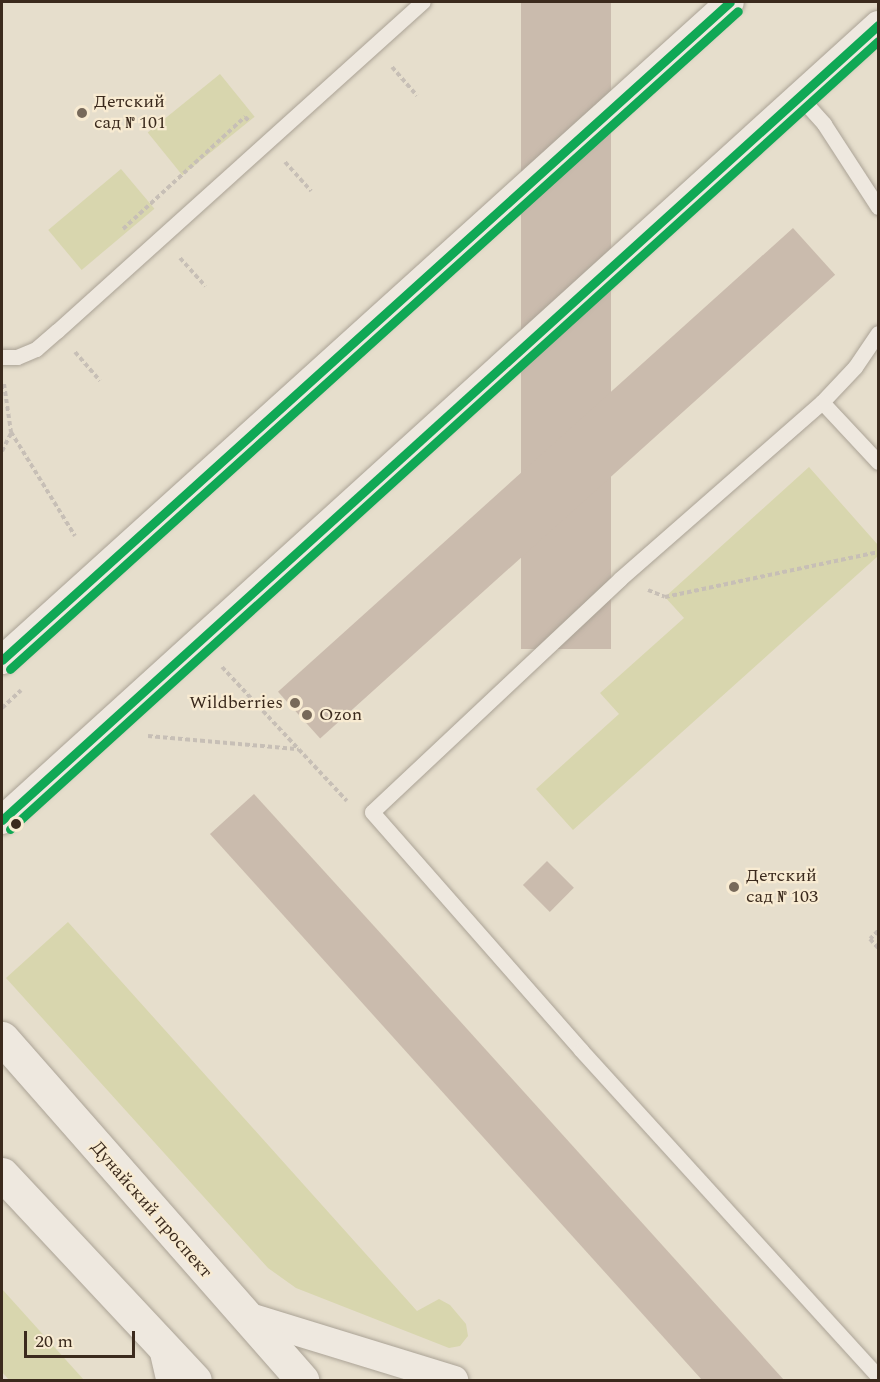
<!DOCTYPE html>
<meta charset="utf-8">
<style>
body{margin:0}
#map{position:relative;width:880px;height:1382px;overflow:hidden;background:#e6decc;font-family:Spectral,serif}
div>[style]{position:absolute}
.green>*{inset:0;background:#d8d6ae;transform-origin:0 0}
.building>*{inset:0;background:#cabbad;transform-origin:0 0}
.path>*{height:4px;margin-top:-2px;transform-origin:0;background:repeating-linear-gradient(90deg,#c7bfb6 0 4.5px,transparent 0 7.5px)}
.roads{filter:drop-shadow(0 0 2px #aba396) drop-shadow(0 0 2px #aba396)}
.service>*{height:15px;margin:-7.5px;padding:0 7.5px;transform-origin:7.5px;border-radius:7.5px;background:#eee8df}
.minor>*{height:28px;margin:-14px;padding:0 14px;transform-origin:14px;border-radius:14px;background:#eee8df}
.secondary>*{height:33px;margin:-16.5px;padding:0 16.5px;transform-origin:16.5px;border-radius:16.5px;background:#eee8df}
.bus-1>*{height:9px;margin:-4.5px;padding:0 4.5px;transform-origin:4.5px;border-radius:4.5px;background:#10a855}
.bus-2>*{height:9px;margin:-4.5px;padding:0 4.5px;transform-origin:4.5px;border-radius:4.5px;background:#10a855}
.dots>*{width:16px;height:16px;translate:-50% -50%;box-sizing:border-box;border:3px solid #f8ebd2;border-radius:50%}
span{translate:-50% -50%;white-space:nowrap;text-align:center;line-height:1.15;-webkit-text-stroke:4.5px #f8ebd2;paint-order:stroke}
.poi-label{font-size:18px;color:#3b2a1d}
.left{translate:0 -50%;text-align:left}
.right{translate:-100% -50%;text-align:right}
.street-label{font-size:18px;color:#3b2a1d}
.frame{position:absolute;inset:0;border:3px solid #3b2a1d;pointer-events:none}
.scale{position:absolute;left:24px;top:1331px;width:111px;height:27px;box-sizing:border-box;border:3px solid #3b2a1d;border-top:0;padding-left:8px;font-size:18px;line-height:21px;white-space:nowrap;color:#3b2a1d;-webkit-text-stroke:4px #f8ebd2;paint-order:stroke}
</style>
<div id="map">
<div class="green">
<i style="left:220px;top:74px;width:55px;height:93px;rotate:51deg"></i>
<i style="left:121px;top:169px;width:52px;height:95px;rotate:50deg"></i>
<i style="clip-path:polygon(809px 467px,878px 545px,878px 556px,573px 830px,536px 789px,619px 714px,600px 693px,684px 618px,665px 597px)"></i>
<i style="clip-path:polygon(68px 922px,417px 1311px,439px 1299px,450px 1305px,466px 1324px,468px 1336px,460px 1346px,449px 1348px,296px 1288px,268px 1268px,6px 978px)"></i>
<i style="clip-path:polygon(2px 1289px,84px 1380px,9px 1380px,2px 1372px)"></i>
</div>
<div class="building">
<i style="left:521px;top:2px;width:90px;height:647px"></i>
<i style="left:793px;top:228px;width:63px;height:693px;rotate:48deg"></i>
<i style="clip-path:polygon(254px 794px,394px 948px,784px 1380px,702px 1380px,210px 834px)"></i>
<i style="left:547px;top:861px;width:38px;height:34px;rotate:45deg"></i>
</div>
<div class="path">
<i style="left:392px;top:67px;width:38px;rotate:49deg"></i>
<i style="left:285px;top:162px;width:39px;rotate:48deg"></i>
<i style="left:123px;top:229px;width:166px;rotate:-42.6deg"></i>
<i style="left:245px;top:117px;width:7px;rotate:45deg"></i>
<i style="left:180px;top:258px;width:38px;rotate:48deg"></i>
<i style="left:75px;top:352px;width:38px;rotate:49deg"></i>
<i style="left:4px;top:384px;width:49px;rotate:81.7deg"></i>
<i style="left:11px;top:432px;width:122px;rotate:58.4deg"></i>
<i style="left:2px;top:451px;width:20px;rotate:-63deg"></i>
<i style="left:648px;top:590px;width:18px;rotate:22deg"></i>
<i style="left:665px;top:597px;width:218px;rotate:-11.9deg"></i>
<i style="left:222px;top:667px;width:183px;rotate:47deg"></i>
<i style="left:2px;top:708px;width:26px;rotate:-43deg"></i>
<i style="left:148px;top:736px;width:151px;rotate:5deg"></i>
<i style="left:878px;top:931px;width:11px;rotate:135deg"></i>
<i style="left:870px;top:939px;width:12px;rotate:48deg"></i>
</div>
<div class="roads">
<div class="service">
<i style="left:800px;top:97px;width:36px;rotate:48deg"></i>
<i style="left:824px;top:124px;width:99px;rotate:57deg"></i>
<i style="left:878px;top:333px;width:41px;rotate:124.1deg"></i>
<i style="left:855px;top:367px;width:48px;rotate:133.3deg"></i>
<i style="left:822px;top:402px;width:269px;rotate:138.8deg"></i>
<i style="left:620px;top:579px;width:340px;rotate:136.8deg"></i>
<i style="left:372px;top:812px;width:317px;rotate:48.7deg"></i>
<i style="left:581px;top:1050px;width:441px;rotate:47.7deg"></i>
<i style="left:2px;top:357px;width:15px"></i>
<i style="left:17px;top:357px;width:21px;rotate:-23deg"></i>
<i style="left:36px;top:349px;width:28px;rotate:-41deg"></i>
<i style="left:57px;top:331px;width:492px;rotate:-42deg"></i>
<i style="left:822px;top:402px;width:82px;rotate:47deg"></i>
</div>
<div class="minor">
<i style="left:2px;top:660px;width:981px;rotate:-42.11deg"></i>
<i style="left:2px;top:820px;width:1183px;rotate:-42.22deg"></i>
<i style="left:243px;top:1315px;width:221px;rotate:17.1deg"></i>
<i style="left:162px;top:1344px;width:37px;rotate:77deg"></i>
</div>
<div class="secondary">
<i style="left:2px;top:1038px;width:455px;rotate:48.7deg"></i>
<i style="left:2px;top:1174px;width:282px;rotate:46.9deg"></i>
</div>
</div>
<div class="bus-1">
<i style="left:2px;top:660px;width:981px;rotate:-42.11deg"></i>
<i style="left:2px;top:820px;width:1183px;rotate:-42.22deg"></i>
</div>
<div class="bus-2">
<i style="left:10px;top:669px;width:981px;rotate:-42.11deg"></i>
<i style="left:10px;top:829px;width:1172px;rotate:-42.23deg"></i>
</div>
<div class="dots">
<i style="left:82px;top:113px;background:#77695a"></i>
<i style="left:295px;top:703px;background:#77695a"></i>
<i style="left:307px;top:715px;background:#77695a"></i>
<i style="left:16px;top:824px;background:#3b2a1d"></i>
<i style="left:734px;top:887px;background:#77695a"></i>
</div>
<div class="poi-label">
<span class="left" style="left:94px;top:113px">Детский<br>сад № 101</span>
<span class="right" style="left:283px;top:703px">Wildberries</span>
<span class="left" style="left:319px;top:715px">Ozon</span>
<span class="left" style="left:746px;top:887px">Детский<br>сад № 103</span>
</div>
<div class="street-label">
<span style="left:151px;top:1210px;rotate:49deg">Дунайский проспект</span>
</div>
<div class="frame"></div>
<div class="scale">20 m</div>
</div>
